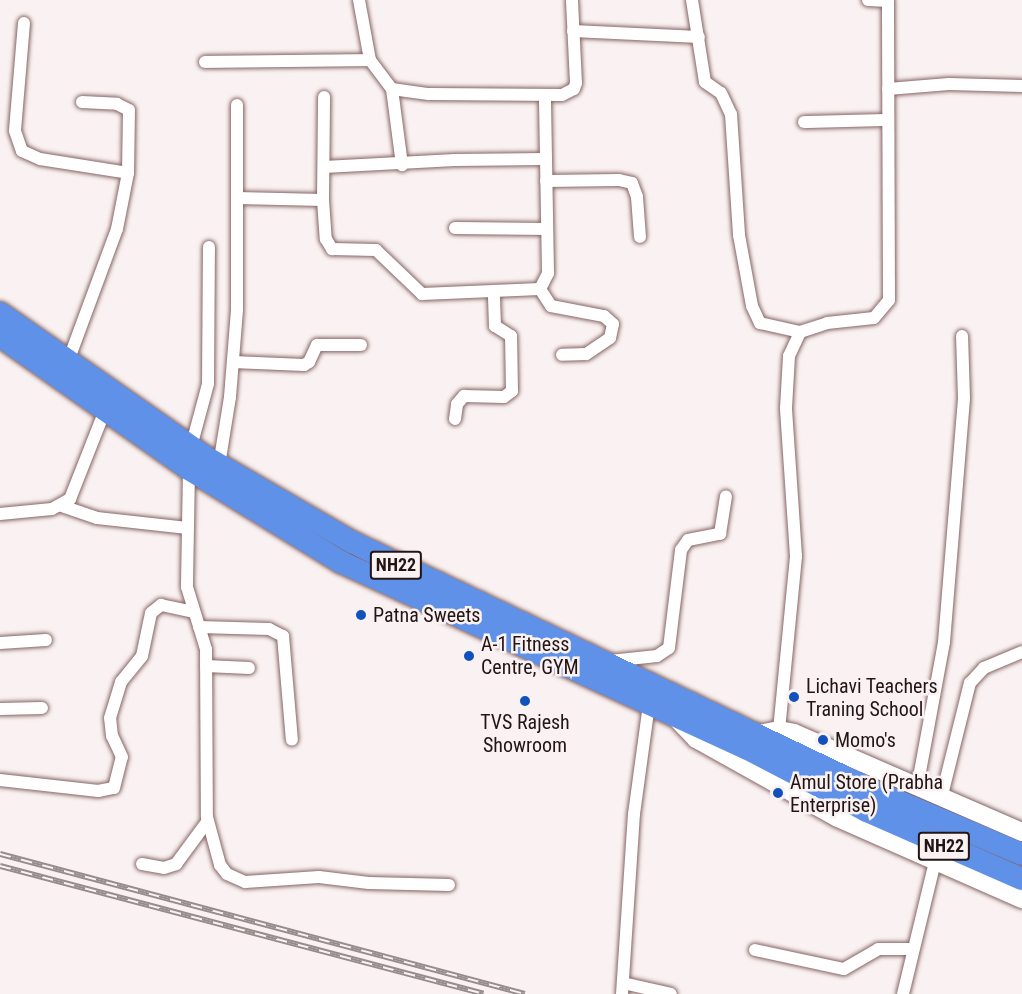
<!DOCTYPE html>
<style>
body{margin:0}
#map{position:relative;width:1022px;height:994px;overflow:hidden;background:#faf2f2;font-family:"Roboto Condensed",sans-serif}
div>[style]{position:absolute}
.roads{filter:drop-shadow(0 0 2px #866463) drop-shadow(0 0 2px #866463)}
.street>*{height:12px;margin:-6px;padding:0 6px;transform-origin:6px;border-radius:6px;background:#fff}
.secondary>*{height:18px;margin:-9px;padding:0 9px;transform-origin:9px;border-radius:9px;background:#fff}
.highway>*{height:22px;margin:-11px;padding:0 11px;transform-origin:11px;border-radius:11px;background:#5f91e8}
.rail>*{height:6px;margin-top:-3px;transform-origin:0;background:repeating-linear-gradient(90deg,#faf2f2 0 11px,#968c8b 0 22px);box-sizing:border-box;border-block:2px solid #968c8b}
.dots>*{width:16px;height:16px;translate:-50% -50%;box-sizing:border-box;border:3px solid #faf2f2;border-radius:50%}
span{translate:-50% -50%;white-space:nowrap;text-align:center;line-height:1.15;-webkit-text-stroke:5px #faf2f2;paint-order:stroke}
.shield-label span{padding:2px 4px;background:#faf2f2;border:2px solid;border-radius:4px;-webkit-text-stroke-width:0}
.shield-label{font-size:18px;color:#221514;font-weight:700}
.poi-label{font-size:20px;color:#221514}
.left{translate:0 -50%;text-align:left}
</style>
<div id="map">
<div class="roads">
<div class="street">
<i style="left:359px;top:0;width:61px;rotate:79.6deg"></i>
<i style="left:370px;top:60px;width:36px;rotate:53deg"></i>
<i style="left:392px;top:89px;width:37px;rotate:8deg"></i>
<i style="left:429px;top:94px;width:133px;rotate:0.4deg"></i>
<i style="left:562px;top:95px;width:13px;rotate:-27deg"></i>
<i style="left:574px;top:89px;width:6px;rotate:-72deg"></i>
<i style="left:576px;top:83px;width:83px;rotate:-92.8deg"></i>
<i style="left:692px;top:0;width:83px;rotate:81deg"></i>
<i style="left:705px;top:82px;width:19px;rotate:35deg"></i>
<i style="left:721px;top:93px;width:23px;rotate:65deg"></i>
<i style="left:731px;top:114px;width:121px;rotate:86.2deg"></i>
<i style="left:739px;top:235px;width:72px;rotate:79.6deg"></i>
<i style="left:752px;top:306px;width:19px;rotate:65deg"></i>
<i style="left:760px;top:323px;width:41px;rotate:12.7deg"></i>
<i style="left:868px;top:0;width:20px;rotate:3deg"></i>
<i style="left:24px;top:23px;width:108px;rotate:94.8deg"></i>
<i style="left:15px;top:131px;width:21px;rotate:71deg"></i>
<i style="left:22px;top:151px;width:20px;rotate:24deg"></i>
<i style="left:40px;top:159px;width:89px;rotate:9deg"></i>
<i style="left:128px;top:173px;width:57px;rotate:101.1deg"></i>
<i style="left:117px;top:229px;width:139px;rotate:110.3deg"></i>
<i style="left:573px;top:31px;width:126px;rotate:2.7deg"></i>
<i style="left:205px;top:62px;width:165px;rotate:-0.7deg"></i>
<i style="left:392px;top:89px;width:77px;rotate:82.5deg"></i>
<i style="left:888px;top:89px;width:61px;rotate:-4.7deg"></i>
<i style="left:949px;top:84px;width:73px;rotate:1.6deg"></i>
<i style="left:82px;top:102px;width:35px;rotate:3deg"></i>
<i style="left:117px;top:104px;width:13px;rotate:27deg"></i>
<i style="left:129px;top:110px;width:63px;rotate:90.9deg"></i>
<i style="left:804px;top:122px;width:84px;rotate:-1.4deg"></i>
<i style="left:324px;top:167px;width:131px;rotate:-3.1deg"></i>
<i style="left:455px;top:160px;width:91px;rotate:-0.6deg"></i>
<i style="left:546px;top:181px;width:73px;rotate:-0.8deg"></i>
<i style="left:619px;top:180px;width:13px;rotate:13deg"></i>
<i style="left:632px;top:183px;width:15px;rotate:70deg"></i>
<i style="left:637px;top:197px;width:40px;rotate:85.7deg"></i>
<i style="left:237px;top:198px;width:86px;rotate:1.3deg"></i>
<i style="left:323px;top:200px;width:103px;rotate:-89.4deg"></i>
<i style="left:323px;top:200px;width:39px;rotate:86deg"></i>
<i style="left:326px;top:239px;width:12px;rotate:59deg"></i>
<i style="left:332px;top:249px;width:44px;rotate:1.3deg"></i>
<i style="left:376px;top:250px;width:64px;rotate:43.7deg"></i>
<i style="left:422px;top:294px;width:118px;rotate:-2.4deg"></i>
<i style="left:540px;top:289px;width:18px;rotate:-63deg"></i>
<i style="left:548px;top:273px;width:178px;rotate:-91deg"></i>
<i style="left:455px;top:228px;width:92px;rotate:0.6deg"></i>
<i style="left:540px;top:289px;width:20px;rotate:57deg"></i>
<i style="left:551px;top:306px;width:54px;rotate:10.7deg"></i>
<i style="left:604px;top:316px;width:12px;rotate:42deg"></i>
<i style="left:613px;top:324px;width:14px;rotate:102deg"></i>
<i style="left:610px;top:338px;width:29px;rotate:146deg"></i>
<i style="left:586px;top:354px;width:24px;rotate:178deg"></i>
<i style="left:233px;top:362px;width:71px;rotate:2.4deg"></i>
<i style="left:304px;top:365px;width:6px;rotate:-31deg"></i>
<i style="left:309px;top:362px;width:19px;rotate:-65deg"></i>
<i style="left:317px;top:345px;width:44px"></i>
<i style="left:455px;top:419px;width:15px;rotate:-82deg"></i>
<i style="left:457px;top:404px;width:11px;rotate:-49deg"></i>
<i style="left:464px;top:396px;width:40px;rotate:1.4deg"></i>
<i style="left:504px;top:397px;width:10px;rotate:-37deg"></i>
<i style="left:512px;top:391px;width:55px;rotate:-91deg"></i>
<i style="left:511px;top:336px;width:19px;rotate:-148deg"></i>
<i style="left:495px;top:326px;width:32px;rotate:-92deg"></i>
<i style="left:191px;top:447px;width:65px;rotate:-74.9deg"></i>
<i style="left:208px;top:384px;width:137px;rotate:-89.6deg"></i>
<i style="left:219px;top:465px;width:69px;rotate:-80.8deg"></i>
<i style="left:230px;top:397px;width:87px;rotate:-85.4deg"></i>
<i style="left:237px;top:310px;width:205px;rotate:-90deg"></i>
<i style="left:189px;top:469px;width:118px;rotate:91deg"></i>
<i style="left:187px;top:587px;width:65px;rotate:73deg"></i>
<i style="left:206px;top:649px;width:168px;rotate:89.7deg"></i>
<i style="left:207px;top:817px;width:50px;rotate:74.8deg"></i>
<i style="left:220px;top:865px;width:11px;rotate:52deg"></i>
<i style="left:227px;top:874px;width:20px;rotate:24deg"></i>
<i style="left:245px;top:882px;width:74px;rotate:-3.9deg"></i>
<i style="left:319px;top:877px;width:50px;rotate:6.8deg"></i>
<i style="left:369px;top:883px;width:80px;rotate:1.4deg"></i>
<i style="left:62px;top:506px;width:37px;rotate:19deg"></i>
<i style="left:97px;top:518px;width:91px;rotate:6.3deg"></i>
<i style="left:0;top:514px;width:52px;rotate:-5.5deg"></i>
<i style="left:52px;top:509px;width:21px;rotate:-29deg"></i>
<i style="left:70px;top:499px;width:96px;rotate:-68.5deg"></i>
<i style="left:199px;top:627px;width:70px;rotate:1.6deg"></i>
<i style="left:269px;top:629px;width:16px;rotate:27deg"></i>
<i style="left:283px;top:636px;width:104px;rotate:85.1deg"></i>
<i style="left:0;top:643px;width:46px;rotate:-3.7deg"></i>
<i style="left:610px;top:661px;width:47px;rotate:-6.1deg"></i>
<i style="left:657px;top:656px;width:14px;rotate:-34deg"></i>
<i style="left:669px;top:648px;width:99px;rotate:-83deg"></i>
<i style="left:681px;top:550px;width:12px;rotate:-55deg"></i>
<i style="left:688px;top:540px;width:33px;rotate:-11deg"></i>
<i style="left:720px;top:534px;width:38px;rotate:-81deg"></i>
<i style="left:206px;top:666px;width:43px;rotate:2.7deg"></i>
<i style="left:0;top:709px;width:42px;rotate:-1.4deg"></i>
<i style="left:779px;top:730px;width:175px;rotate:-84.4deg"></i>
<i style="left:796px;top:556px;width:148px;rotate:-93.9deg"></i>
<i style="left:786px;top:408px;width:52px;rotate:-86.7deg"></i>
<i style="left:789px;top:356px;width:26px;rotate:-65deg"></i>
<i style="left:800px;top:332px;width:28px;rotate:-18deg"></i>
<i style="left:827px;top:323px;width:47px;rotate:-6.1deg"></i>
<i style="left:874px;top:318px;width:23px;rotate:-50deg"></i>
<i style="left:889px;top:300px;width:300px;rotate:-90.2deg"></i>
<i style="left:0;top:780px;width:99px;rotate:6.4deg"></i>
<i style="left:98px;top:791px;width:16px;rotate:-11deg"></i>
<i style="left:114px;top:788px;width:32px;rotate:-76deg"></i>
<i style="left:122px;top:757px;width:23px;rotate:-115deg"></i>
<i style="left:112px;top:736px;width:18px;rotate:-96deg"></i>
<i style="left:110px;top:718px;width:38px;rotate:-73deg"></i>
<i style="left:121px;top:682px;width:33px;rotate:-51deg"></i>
<i style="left:142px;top:656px;width:44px;rotate:-78.2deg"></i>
<i style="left:151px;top:613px;width:13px;rotate:-39deg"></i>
<i style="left:161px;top:605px;width:33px;rotate:12deg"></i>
<i style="left:917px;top:788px;width:148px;rotate:-79.5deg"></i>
<i style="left:944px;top:642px;width:245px;rotate:-85.3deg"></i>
<i style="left:964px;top:398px;width:62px;rotate:-91.8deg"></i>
<i style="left:941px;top:799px;width:120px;rotate:-76deg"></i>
<i style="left:970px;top:683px;width:21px;rotate:-47deg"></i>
<i style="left:984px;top:668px;width:41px;rotate:-22.8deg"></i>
<i style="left:142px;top:864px;width:22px;rotate:10deg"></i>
<i style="left:164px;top:868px;width:13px;rotate:-18deg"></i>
<i style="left:176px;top:864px;width:52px;rotate:-53.6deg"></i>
<i style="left:755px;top:950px;width:91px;rotate:12.1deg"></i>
<i style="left:844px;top:969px;width:39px;rotate:-30deg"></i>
<i style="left:878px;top:949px;width:34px"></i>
<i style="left:623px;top:983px;width:49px;rotate:12.9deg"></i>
<i style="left:622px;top:994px;width:180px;rotate:-86.2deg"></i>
<i style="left:634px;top:814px;width:110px;rotate:-82.2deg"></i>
<i style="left:903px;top:994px;width:136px;rotate:-76.4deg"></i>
</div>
<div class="secondary">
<i style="left:677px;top:719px;width:28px;rotate:46deg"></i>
<i style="left:696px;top:739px;width:162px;rotate:29.1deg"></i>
<i style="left:838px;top:818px;width:201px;rotate:23.8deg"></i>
<i style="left:759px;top:734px;width:20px;rotate:-11deg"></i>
<i style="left:779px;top:730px;width:15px;rotate:11deg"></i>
<i style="left:794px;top:733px;width:249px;rotate:23.5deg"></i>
</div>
<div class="highway">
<i style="left:0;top:313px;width:249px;rotate:35deg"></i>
<i style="left:204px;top:456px;width:171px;rotate:30.2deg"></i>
<i style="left:352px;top:542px;width:586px;rotate:25.47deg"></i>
<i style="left:881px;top:794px;width:153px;rotate:23.1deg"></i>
<i style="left:0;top:336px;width:231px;rotate:35.1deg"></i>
<i style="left:189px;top:469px;width:178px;rotate:31.5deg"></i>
<i style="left:341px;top:562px;width:446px;rotate:24.7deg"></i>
<i style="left:746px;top:748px;width:136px;rotate:27.5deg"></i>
<i style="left:867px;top:811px;width:169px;rotate:23.7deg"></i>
</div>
</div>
<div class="rail">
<i style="left:0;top:854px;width:543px;rotate:14.93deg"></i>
<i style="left:0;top:866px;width:500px;rotate:14.8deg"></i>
</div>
<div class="dots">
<i style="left:361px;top:615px;background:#1051bc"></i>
<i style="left:469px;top:656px;background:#1051bc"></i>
<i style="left:794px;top:697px;background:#1051bc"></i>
<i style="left:525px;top:701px;background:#1051bc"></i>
<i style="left:823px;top:740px;background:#1051bc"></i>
<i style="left:778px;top:793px;background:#1051bc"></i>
</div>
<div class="shield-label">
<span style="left:396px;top:565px">NH22</span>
<span style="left:944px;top:846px">NH22</span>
</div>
<div class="poi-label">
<span class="left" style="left:373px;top:615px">Patna Sweets</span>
<span class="left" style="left:481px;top:656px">A-1 Fitness<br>Centre, GYM</span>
<span class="left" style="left:806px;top:698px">Lichavi Teachers<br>Traning School</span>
<span style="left:525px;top:734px">TVS Rajesh<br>Showroom</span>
<span class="left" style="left:835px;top:740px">Momo's</span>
<span class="left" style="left:790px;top:794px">Amul Store (Prabha<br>Enterprise)</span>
</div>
</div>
